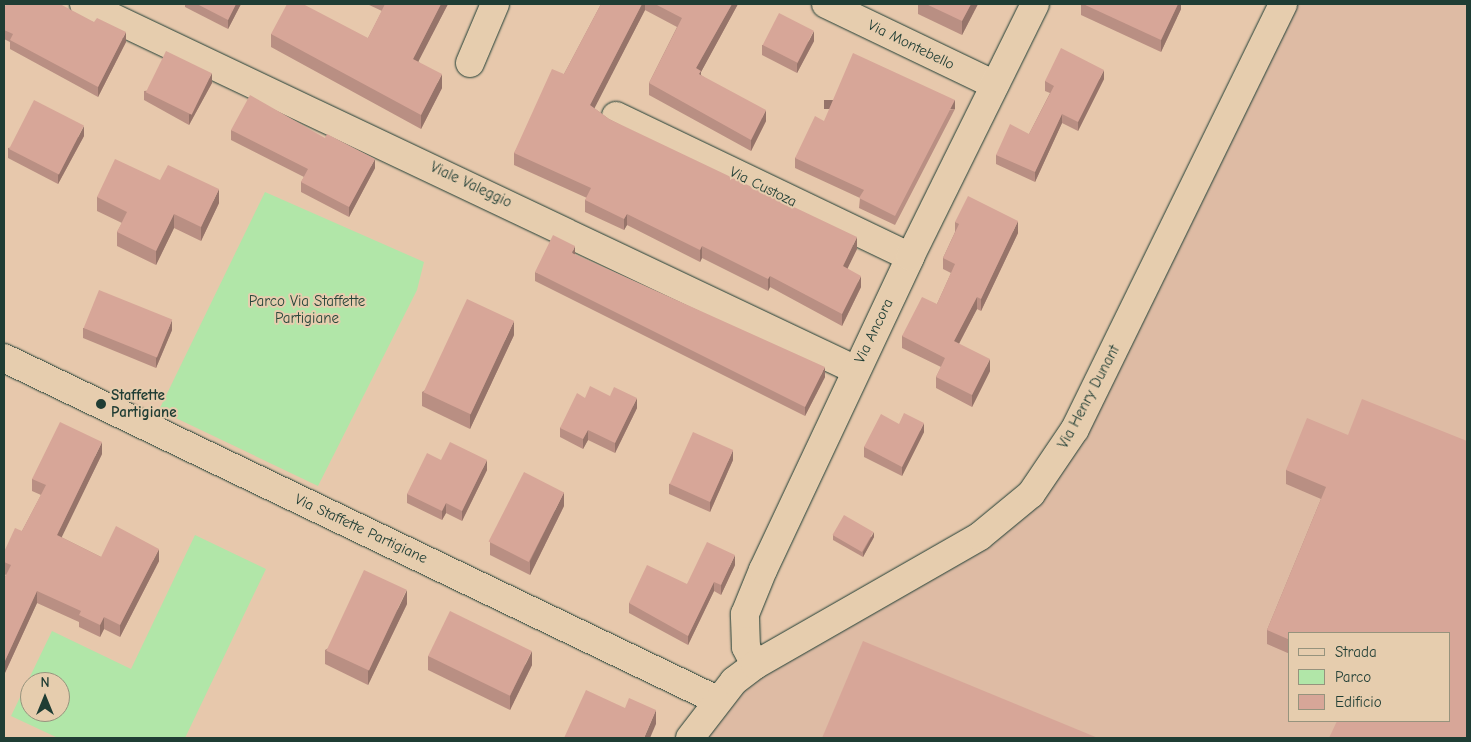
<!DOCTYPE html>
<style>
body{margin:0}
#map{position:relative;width:1471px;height:742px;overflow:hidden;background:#e7c8ac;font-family:"Comic Neue",sans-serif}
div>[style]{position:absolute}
.built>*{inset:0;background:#debba4}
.green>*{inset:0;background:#b1e6a8}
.roads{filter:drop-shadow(0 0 1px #1f3d34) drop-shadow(0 0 1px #1f3d34)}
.street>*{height:28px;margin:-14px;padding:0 14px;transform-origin:14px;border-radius:14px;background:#e6cdae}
.secondary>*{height:28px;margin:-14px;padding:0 14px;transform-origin:14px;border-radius:14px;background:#e6cdae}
.wall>*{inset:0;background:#b98f83}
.shaded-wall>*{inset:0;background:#96746a;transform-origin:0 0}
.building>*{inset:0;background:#d7a698;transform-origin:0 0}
.dots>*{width:14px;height:14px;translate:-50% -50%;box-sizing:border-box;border:2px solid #e6cdae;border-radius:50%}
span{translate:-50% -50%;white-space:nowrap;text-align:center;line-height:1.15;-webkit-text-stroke:4px #e6cdae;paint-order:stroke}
.street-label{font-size:15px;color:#1f3d34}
.park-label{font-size:15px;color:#26453a}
.poi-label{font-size:15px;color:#1f3d34;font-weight:700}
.left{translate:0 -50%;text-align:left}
.frame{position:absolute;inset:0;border:5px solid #1f3d34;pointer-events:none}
.legend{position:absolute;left:1288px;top:632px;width:162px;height:90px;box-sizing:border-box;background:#e6cdae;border:1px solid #96937d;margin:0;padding:6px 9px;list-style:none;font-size:15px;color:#1f3d34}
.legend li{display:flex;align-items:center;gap:10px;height:25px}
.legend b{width:25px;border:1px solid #96937d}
.north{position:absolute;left:20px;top:672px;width:50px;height:50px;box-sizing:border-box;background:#e6cdae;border:1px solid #96937d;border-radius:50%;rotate:0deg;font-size:14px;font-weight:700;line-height:20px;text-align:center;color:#1f3d34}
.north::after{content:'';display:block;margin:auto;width:18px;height:22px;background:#1f3d34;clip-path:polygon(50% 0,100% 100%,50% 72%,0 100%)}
</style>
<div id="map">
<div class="built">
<i style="clip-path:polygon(evenodd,1296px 4px,1467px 4px,1467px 738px,697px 738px,736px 697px,813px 638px,1006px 529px,1296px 4px,1290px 633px,1450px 633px,1450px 721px,1290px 721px,1290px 633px)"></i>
</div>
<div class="green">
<i style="clip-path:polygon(265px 192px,424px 262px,417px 290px,318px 486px,159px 410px)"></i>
<i style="clip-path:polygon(evenodd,195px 535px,266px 569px,185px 738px,58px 738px,11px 716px,52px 631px,131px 669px,195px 535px,30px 682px,60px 682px,60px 712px,30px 712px,30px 682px)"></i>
</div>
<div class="roads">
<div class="street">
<i style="left:84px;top:4px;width:854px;rotate:25.37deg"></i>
<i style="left:826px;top:4px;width:187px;rotate:25.6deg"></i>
<i style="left:470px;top:63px;width:64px;rotate:-67deg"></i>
<i style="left:616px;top:116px;width:326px;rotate:25.6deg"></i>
<i style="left:4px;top:358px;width:791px;rotate:25.63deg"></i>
<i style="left:755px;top:665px;width:20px;rotate:-117deg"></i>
<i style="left:746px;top:647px;width:33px;rotate:-92deg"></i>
<i style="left:745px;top:614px;width:48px;rotate:-67.8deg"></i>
<i style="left:763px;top:570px;width:346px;rotate:-64.8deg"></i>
<i style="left:910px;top:257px;width:282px;rotate:-63.7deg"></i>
</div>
<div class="secondary">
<i style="left:690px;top:738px;width:72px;rotate:-52.3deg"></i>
<i style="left:734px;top:681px;width:26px;rotate:-37deg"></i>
<i style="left:755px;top:665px;width:259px;rotate:-29.8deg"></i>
<i style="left:980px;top:536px;width:66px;rotate:-39.5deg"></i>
<i style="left:1031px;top:494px;width:78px;rotate:-55.9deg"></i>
<i style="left:1075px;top:429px;width:473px;rotate:-63.9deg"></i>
</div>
</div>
<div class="wall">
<i style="clip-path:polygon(185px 4px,241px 4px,228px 29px,185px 7px)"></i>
<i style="clip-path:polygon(367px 4px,448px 4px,418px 61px,442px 88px,421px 129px,271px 47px,271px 34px,368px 38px,382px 11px)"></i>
<i style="clip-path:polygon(601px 4px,738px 4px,701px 72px,701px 75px,766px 121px,751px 151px,649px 95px,649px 83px,677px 27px,645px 10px,594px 108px,609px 119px,857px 249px,847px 268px,861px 287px,842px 326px,770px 287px,768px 291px,702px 258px,700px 262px,627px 225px,624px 230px,585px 212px,585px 200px,587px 198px,514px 165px,514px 153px,564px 74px)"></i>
<i style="clip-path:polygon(918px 4px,978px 4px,962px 35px,918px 14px)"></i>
<i style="clip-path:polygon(1081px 4px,1181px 4px,1181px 9px,1161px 52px,1081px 15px)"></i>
<i style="clip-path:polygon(4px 9px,94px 22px,126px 42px,98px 97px,10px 49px,10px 42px,4px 39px)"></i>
<i style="clip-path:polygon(814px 41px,797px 73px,762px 55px,762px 45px)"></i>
<i style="clip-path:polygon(1104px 79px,1078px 131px,1062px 123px,1035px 182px,996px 164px,996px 155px,1029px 134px,1050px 93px,1045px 91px,1045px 81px)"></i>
<i style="clip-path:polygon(212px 83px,189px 125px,144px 100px,144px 91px)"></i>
<i style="clip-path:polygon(955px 109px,895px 225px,859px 208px,860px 198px,795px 168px,795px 158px,824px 121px)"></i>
<i style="clip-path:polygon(231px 130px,375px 168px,349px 217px,301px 192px,301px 182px,304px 177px,231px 140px)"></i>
<i style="clip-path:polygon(84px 136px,58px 184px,8px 158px,8px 148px)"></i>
<i style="clip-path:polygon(160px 180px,219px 203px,201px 241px,174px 228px,156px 265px,117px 246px,117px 232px,122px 223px,97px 211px,97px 197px)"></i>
<i style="clip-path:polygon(955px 222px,1018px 233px,981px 311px,977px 309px,959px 344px,990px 371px,972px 407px,936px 388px,936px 377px,941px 367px,902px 348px,902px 336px,937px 304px,951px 273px,943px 269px,943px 258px,955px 232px)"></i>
<i style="clip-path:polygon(535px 272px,825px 377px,805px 416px,535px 281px)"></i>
<i style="clip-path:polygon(83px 328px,172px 330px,156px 368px,83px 338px)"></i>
<i style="clip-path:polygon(514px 335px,470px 429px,422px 406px,422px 392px)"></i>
<i style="clip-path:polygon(610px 396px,637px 408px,615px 453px,588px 440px,583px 449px,560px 437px,560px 428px,585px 398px)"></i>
<i style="clip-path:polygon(899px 424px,924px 432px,902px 476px,864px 457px,864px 447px)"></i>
<i style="clip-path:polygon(1348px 435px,1450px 633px,1290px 633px,1290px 654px,1267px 644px,1267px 630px,1321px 499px,1286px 484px,1286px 470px)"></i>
<i style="clip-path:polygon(102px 454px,61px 537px,101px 557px,159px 561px,120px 637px,104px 629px,100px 637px,79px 627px,79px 622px,37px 603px,4px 675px,4px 579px,6px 575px,4px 574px,4px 552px,22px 531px,41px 495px,32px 491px,32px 479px)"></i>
<i style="clip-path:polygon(441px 460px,487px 470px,462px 521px,446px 513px,442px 520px,407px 503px,407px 494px)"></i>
<i style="clip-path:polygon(733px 460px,710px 512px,669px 494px,669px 484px)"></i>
<i style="clip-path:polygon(564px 506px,530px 575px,490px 555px,490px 542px)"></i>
<i style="clip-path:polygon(833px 535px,874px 537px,863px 557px,833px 540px)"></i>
<i style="clip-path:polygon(735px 565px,721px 595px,714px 591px,688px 645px,629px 613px,629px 603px,687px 584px)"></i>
<i style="clip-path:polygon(407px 604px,368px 685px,325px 664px,325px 650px)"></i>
<i style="clip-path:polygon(428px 656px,532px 665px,510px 710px,428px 670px)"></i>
</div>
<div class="shaded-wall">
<i style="clip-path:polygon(236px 4px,241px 4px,228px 29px,228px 20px)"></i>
<i style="clip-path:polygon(441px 4px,448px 4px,413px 72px,413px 59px)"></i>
<i style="clip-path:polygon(642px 4px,645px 4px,645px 10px,590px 117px,590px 105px)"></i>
<i style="clip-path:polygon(732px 4px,738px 4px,701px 72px,701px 82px,696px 68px)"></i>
<i style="clip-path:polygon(971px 4px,978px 4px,962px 35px,962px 21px)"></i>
<i style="clip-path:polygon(1178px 4px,1181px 4px,1181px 9px,1161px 52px,1161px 40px)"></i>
<i style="clip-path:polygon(814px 31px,814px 41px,797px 73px,797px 64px)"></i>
<i style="clip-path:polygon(126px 32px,126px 42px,98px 97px,98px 87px)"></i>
<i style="clip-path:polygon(1104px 70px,1104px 79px,1078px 131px,1078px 122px)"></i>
<i style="clip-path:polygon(212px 73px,212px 83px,189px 125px,189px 115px)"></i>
<i style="clip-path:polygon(442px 74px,442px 88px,421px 129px,421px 115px)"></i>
<i style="left:955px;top:100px;width:9px;height:131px;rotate:90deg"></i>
<i style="clip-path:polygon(766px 110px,766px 121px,751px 151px,751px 140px)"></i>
<i style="clip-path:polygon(1062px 114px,1062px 123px,1035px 182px,1035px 172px)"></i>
<i style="clip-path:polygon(84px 126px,84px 136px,58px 184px,58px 175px)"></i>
<i style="clip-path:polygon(375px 159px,375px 168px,349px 217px,349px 207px)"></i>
<i style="clip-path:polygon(219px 189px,219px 203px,201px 241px,201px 227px)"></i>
<i style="clip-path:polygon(174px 214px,174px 228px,156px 265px,156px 251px)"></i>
<i style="clip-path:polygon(627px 214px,627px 225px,624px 230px,624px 219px)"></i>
<i style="clip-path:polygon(1018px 221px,1018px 233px,981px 311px,981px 299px)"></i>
<i style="clip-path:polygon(857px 237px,857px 249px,843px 278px,843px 266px)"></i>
<i style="clip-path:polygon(575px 246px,575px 256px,572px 253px)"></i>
<i style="clip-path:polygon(702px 246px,702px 258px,700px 262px,700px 250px)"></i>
<i style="clip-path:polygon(770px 276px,770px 287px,768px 291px,768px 279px)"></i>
<i style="clip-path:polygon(861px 276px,861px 287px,842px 326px,842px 314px)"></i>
<i style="clip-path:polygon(977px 297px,977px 309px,954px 353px,954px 341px)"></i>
<i style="clip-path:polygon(172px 320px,172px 330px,156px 368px,156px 358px)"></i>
<i style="clip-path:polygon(514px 321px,514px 335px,470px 429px,470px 415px)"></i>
<i style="clip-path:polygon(990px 359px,990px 371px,972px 407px,972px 395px)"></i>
<i style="clip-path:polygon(825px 367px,825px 377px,805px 416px,805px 407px)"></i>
<i style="clip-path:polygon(637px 398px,637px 408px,615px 453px,615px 443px)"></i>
<i style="clip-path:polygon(924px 423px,924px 432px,902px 476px,902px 467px)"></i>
<i style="clip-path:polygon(588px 430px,588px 440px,583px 449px,583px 439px)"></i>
<i style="clip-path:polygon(102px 442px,102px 454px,57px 547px,57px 535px)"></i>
<i style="clip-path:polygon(733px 450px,733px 460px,710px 512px,710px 502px)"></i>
<i style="clip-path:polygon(487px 460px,487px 470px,462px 521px,462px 511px)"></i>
<i style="clip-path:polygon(564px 492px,564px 506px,530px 575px,530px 561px)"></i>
<i style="clip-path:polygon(446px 503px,446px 513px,442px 520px,442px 511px)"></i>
<i style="clip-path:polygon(874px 532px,874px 537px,863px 557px,863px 552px)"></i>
<i style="clip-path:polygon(159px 549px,159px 561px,120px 637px,120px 625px)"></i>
<i style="clip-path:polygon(735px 555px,735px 565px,721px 595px,721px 585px)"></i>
<i style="clip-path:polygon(714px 582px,714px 591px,688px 645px,688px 636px)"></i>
<i style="clip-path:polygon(407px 590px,407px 604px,368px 685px,368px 671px)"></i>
<i style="clip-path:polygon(37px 591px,37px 603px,4px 675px,4px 663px)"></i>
<i style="clip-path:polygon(104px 617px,104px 629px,100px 637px,100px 625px)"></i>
<i style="clip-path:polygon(532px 651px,532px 665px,510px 710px,510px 696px)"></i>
<i style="clip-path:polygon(656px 710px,656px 724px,650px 738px,644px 738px)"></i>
</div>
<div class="building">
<i style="clip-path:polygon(6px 4px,60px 4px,94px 22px,97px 18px,126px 32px,98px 87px,10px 40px,13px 34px,4px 30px,4px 9px)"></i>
<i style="clip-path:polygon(197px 4px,236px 4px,228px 20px)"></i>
<i style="clip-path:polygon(287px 4px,303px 4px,368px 38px,385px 4px,441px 4px,413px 59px,442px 74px,421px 115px,271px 34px)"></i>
<i style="clip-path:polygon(601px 4px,642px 4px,590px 105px,609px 119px,857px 237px,843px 266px,861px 276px,842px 314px,770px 276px,768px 279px,702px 246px,700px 250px,627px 214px,624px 219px,585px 200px,591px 188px,514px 153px,552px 69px,564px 74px)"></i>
<i style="clip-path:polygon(655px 4px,732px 4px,696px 68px,701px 71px,699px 74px,766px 110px,751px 140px,649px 83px,682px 18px)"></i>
<i style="clip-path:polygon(926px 4px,971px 4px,962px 21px)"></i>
<i style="clip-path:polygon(1083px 4px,1178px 4px,1161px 40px)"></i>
<i style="left:779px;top:13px;width:39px;height:36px;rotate:27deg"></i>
<i style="clip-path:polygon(1061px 48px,1104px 70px,1078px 122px,1062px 114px,1035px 172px,996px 155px,1010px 124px,1029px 134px,1054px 86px,1045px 81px)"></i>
<i style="left:166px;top:51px;width:51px;height:46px;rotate:26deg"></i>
<i style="clip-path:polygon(853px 53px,955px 100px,895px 216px,859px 198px,864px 190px,795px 158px,815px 116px,824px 121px)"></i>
<i style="clip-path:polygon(250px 95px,325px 138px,327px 134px,375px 159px,349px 207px,301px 182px,308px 169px,231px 130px)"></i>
<i style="left:34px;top:100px;width:56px;height:55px;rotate:27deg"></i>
<i style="clip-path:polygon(115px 159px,160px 180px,168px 165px,219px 189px,201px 227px,174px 214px,156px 251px,117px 232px,127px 212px,97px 197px)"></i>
<i style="clip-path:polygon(968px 196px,1018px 221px,981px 299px,977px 297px,954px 341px,990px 359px,972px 395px,936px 377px,945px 358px,902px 336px,922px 297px,937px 304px,955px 264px,943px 258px,959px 224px,955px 222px)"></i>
<i style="clip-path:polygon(553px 235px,575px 246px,572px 253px,825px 367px,805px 407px,535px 272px)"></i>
<i style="left:99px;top:290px;width:79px;height:41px;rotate:22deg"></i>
<i style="left:467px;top:299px;width:52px;height:103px;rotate:25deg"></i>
<i style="clip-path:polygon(590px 386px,610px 396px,614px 387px,637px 398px,615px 443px,588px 430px,583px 439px,560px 428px,577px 393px,585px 398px)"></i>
<i style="clip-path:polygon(1362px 399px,1467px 441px,1467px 738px,1329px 738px,1337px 721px,1450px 721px,1450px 633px,1290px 633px,1290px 640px,1267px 630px,1326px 487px,1286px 470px,1307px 418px,1348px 435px)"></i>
<i style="clip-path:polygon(904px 413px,924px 423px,902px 467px,864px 447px,881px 414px,899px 424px)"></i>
<i style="clip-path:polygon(60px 422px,102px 442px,57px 535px,101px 557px,116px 526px,159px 549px,120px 625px,104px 617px,100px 625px,79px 615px,81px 611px,37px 591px,4px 663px,4px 579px,11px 565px,4px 562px,4px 552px,15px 528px,22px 531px,46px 485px,32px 479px)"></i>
<i style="left:693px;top:432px;width:44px;height:57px;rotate:24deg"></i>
<i style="clip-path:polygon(450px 442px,487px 460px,462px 511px,446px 503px,442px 511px,407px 494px,427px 453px,441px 460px)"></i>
<i style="left:524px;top:472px;width:45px;height:78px;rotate:27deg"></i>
<i style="left:844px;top:515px;width:34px;height:23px;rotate:30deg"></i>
<i style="clip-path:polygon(707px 542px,735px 555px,721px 585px,714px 582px,688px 636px,629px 603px,647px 565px,687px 584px)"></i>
<i style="left:364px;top:570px;width:47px;height:89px;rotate:25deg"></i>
<i style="left:450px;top:611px;width:91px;height:50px;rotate:26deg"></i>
<i style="clip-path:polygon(863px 641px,1098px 738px,822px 738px)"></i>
<i style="clip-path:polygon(586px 690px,625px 708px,629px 698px,656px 710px,644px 738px,564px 738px)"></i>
</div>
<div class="dots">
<i style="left:101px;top:404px;background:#1f3d34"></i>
</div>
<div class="street-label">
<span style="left:911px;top:45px;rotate:26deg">Via Montebello</span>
<span style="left:471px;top:185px;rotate:25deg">Viale Valeggio</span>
<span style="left:763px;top:187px;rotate:26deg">Via Custoza</span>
<span style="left:874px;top:331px;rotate:-64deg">Via Ancora</span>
<span style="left:1089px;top:397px;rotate:-62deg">Via Henry Dunant</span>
<span style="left:361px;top:529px;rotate:25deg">Via Staffette Partigiane</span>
</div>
<div class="park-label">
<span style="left:307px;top:310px">Parco Via Staffette<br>Partigiane</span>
</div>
<div class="poi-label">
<span class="left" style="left:111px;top:404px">Staffette<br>Partigiane</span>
</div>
<div class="frame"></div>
<ul class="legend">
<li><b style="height:6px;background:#e6cdae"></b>Strada</li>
<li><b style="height:14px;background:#b1e6a8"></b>Parco</li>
<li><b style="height:14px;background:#d7a698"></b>Edificio</li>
</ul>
<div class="north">N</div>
</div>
